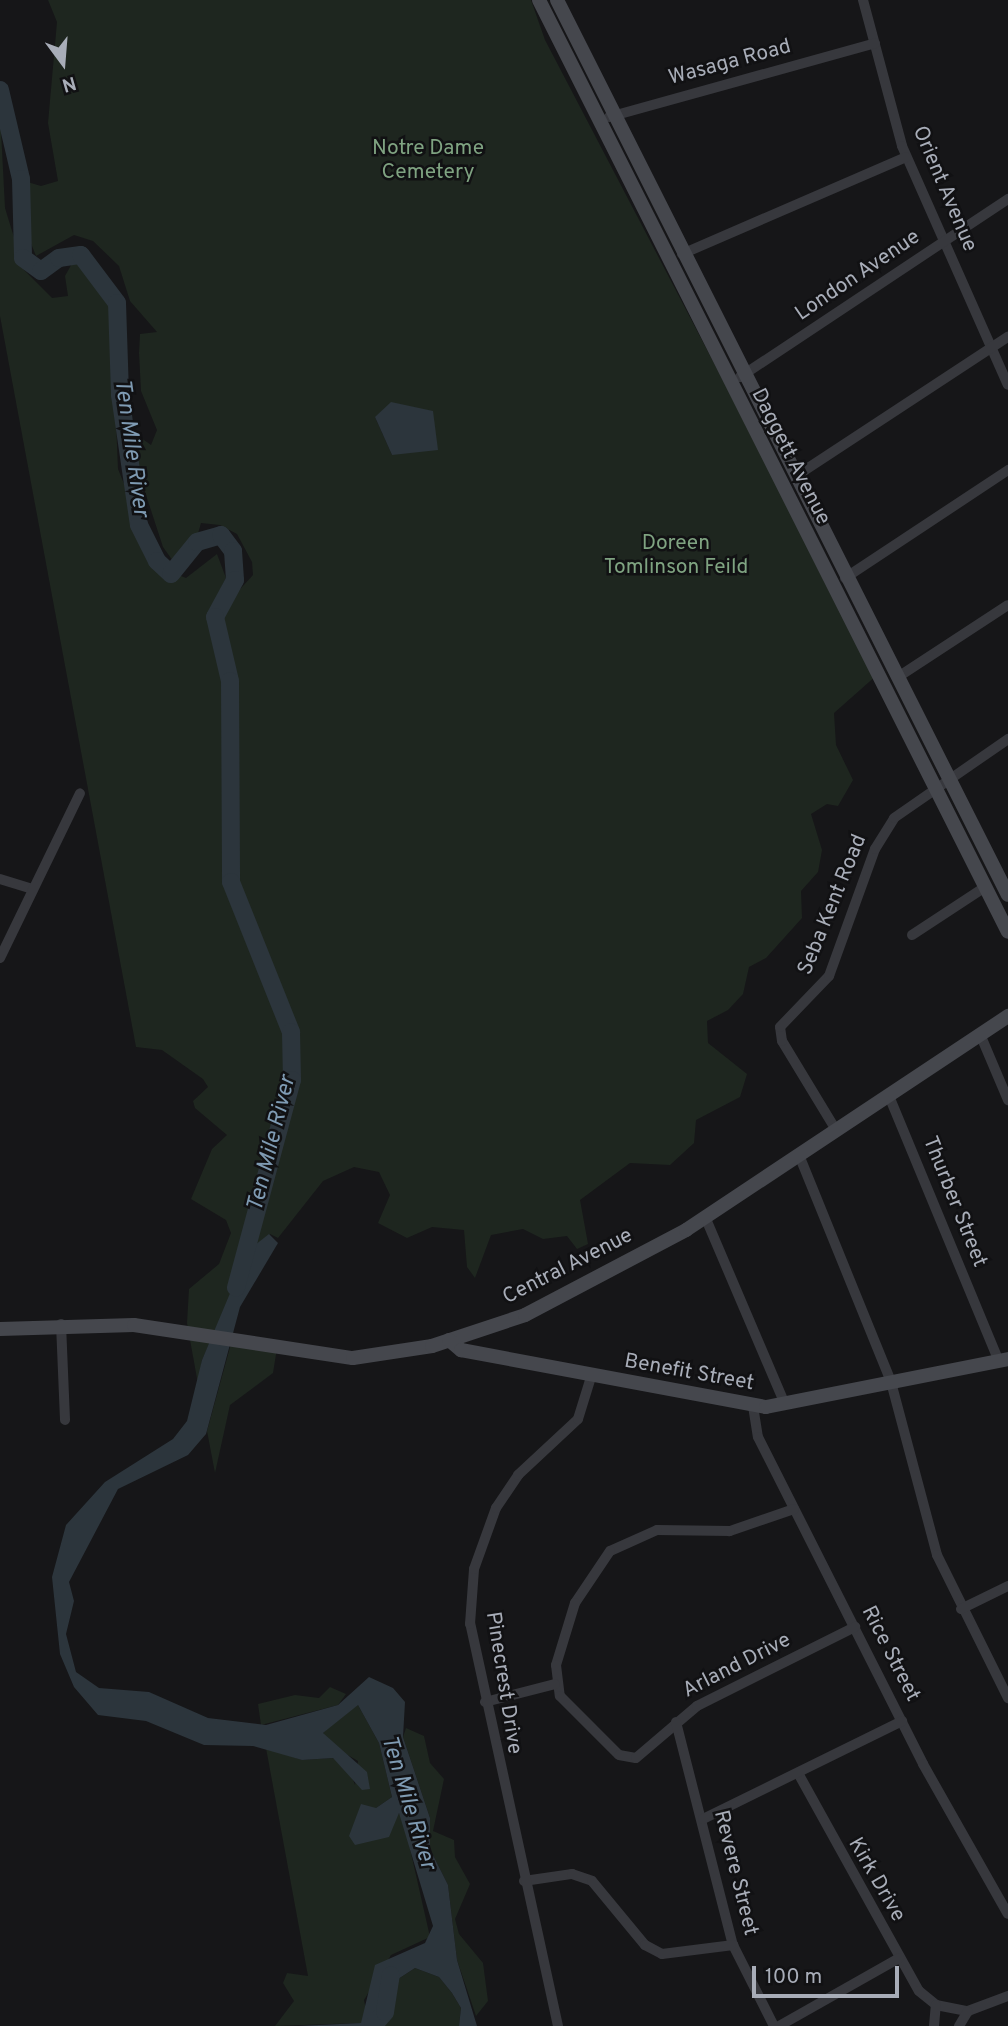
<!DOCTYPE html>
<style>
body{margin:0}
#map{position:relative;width:1008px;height:2026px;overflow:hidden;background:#161618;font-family:Overpass,sans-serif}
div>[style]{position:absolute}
.green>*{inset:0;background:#1e261f}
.water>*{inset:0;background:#2c353c}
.river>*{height:18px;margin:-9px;padding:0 9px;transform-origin:9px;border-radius:9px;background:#2c353c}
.street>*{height:10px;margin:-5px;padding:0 5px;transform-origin:5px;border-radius:5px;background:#37383d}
.secondary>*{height:14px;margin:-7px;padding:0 7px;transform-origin:7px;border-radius:7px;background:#45474d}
span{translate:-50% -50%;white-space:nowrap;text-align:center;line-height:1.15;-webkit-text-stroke:5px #111113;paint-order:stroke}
.street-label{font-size:21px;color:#a8adb8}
.park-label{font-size:21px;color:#7fa381}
.water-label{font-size:23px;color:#7f9bb3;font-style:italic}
.north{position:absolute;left:28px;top:28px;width:70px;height:70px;-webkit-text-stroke:5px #111113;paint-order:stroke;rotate:164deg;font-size:19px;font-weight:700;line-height:28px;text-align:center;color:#a8adb8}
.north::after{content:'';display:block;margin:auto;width:24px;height:32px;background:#a8adb8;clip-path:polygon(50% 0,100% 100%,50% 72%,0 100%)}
.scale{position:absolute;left:752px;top:1966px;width:147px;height:32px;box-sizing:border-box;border:4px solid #a8adb8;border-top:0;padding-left:9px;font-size:21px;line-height:24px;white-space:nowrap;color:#a8adb8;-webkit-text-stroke:5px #111113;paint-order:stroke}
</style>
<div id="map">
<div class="green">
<i style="clip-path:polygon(evenodd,48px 0,531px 0,545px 40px,877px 675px,834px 713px,836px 745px,853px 780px,838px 806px,827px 804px,811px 814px,822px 850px,818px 872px,801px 891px,802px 918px,766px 958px,749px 967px,743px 994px,728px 1010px,707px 1021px,708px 1043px,747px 1074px,740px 1097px,696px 1120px,694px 1143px,670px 1165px,630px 1163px,580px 1200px,588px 1244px,577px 1249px,567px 1236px,543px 1239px,523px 1229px,491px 1235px,475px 1278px,467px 1267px,464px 1230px,432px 1227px,407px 1238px,378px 1223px,390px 1195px,379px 1172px,354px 1167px,323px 1181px,278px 1238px,270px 1234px,249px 1255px,202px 1360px,198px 1384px,187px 1323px,189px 1289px,219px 1264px,231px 1233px,226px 1220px,191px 1199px,212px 1149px,227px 1135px,195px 1108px,193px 1101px,208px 1087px,203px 1079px,162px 1050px,136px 1047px,0 316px,0 111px,5px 208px,24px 270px,52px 298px,68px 296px,65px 276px,75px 258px,91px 264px,111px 301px,118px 469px,158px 567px,186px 578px,217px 554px,226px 578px,216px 598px,220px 611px,253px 575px,252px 562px,237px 534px,220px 525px,201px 523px,191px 558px,173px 561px,163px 547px,130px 446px,137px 435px,151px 445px,157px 430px,141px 391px,139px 353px,140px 334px,157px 332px,130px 301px,119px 266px,93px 241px,74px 235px,36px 256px,28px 236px,24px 181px,41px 186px,58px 181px,48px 123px,57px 22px,48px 0,433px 411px,392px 455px,375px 417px,433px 411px)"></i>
<i style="clip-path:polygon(232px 1340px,277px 1348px,273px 1373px,230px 1405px,215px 1473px,207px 1431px)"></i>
<i style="clip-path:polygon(330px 1687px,346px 1694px,338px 1705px,261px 1725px,258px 1704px,295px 1695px,319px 1698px)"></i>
<i style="clip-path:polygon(352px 1705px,358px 1705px,379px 1743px,392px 1797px,376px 1808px,393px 1817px,399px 1813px,404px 1822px,430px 1937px,391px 1955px,364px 2000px,367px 2015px,361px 2023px,275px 2026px,294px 2001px,283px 1983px,287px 1973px,308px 1976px,266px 1748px,302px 1760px,333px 1758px,349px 1769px,355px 1785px,358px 1761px,327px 1743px,323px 1733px)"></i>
<i style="clip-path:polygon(406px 1728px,424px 1736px,430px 1763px,444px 1779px,433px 1831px,454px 1840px,455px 1857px,470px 1884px,455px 1919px,459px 1934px,483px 1963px,488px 2001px,476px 2016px,457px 1960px,448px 1885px,430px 1849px,430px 1818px,403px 1737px)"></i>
<i style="clip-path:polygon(415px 1968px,439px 1977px,452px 1993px,461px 2008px,459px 2026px,378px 2026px,395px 1981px)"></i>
</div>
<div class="water">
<i style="clip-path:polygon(391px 402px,433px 411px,438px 450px,392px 455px,375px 417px)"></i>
<i style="clip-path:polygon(269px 1234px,278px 1243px,240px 1307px,206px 1434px,188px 1455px,118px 1489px,69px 1582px,74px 1601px,66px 1634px,76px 1672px,99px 1688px,149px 1692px,208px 1718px,266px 1725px,338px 1705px,369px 1677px,393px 1688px,405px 1702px,403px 1737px,430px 1818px,430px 1849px,448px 1885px,457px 1960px,477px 2026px,459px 2026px,461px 2008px,452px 1993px,439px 1977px,415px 1968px,395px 1981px,378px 2026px,298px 2026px,361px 2023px,375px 1965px,425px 1943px,433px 1926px,399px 1813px,389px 1837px,355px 1845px,349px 1836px,361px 1804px,376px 1808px,392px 1797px,379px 1743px,358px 1705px,323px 1733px,367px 1772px,370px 1789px,362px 1790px,333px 1758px,302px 1760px,253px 1746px,204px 1745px,146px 1721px,98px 1715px,74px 1687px,60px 1654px,52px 1577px,66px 1525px,105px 1482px,173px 1439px,187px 1421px,202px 1360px,236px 1279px,255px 1245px)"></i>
</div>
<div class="river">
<i style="left:0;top:90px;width:91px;rotate:76.7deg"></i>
<i style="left:21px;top:179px;width:79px;rotate:88.5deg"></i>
<i style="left:23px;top:258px;width:22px;rotate:36deg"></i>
<i style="left:41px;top:271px;width:22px;rotate:-36deg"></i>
<i style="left:59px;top:258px;width:22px;rotate:-8deg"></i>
<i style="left:81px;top:255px;width:60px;rotate:53.1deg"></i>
<i style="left:117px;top:303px;width:92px;rotate:88.1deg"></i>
<i style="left:120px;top:395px;width:131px;rotate:81.7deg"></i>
<i style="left:139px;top:525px;width:40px;rotate:63.4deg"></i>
<i style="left:157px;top:561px;width:19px;rotate:43deg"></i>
<i style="left:171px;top:574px;width:41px;rotate:-50.9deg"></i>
<i style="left:197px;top:542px;width:25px;rotate:-16deg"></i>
<i style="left:221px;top:535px;width:20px;rotate:53deg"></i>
<i style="left:233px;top:551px;width:29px;rotate:86deg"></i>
<i style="left:235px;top:580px;width:42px;rotate:118.4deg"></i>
<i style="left:215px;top:617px;width:66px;rotate:76.8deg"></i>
<i style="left:230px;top:681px;width:201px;rotate:89.7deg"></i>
<i style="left:231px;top:882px;width:162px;rotate:68.2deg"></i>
<i style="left:291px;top:1032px;width:48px;rotate:88.8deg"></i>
<i style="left:292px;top:1080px;width:215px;rotate:105.1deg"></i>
<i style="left:373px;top:2026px;width:18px;rotate:-49deg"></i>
<i style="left:385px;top:2012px;width:37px;rotate:-81deg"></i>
</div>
<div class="street">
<i style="left:863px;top:0;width:151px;rotate:75deg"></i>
<i style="left:902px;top:146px;width:261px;rotate:66.1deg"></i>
<i style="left:609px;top:117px;width:276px;rotate:-15.5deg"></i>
<i style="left:682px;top:254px;width:244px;rotate:-23.4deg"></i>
<i style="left:740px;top:377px;width:322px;rotate:-33.6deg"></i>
<i style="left:796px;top:476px;width:254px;rotate:-33.3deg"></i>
<i style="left:845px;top:578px;width:196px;rotate:-33.5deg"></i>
<i style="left:898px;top:677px;width:131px;rotate:-33.2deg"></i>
<i style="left:0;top:879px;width:34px;rotate:17deg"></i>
<i style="left:912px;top:935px;width:87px;rotate:-33.3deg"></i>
<i style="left:0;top:958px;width:183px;rotate:-64.1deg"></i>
<i style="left:980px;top:1034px;width:72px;rotate:67deg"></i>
<i style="left:889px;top:1096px;width:287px;rotate:67.5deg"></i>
<i style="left:836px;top:1130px;width:104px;rotate:-121.2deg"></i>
<i style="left:782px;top:1041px;width:14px;rotate:-98deg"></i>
<i style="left:780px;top:1027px;width:71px;rotate:-46.1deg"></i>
<i style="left:829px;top:976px;width:135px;rotate:-70.1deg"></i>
<i style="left:875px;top:849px;width:36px;rotate:-58deg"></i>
<i style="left:894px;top:818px;width:139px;rotate:-34.7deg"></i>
<i style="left:799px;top:1155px;width:245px;rotate:67.9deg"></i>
<i style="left:891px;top:1382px;width:179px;rotate:75.1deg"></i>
<i style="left:937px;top:1555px;width:160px;rotate:63.6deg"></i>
<i style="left:706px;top:1219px;width:201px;rotate:66.9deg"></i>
<i style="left:61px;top:1324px;width:96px;rotate:87.6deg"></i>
<i style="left:753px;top:1406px;width:31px;rotate:81deg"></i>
<i style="left:758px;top:1437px;width:366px;rotate:63.2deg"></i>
<i style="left:923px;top:1764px;width:172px;rotate:60.5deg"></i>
<i style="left:794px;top:1509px;width:68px;rotate:161deg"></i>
<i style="left:730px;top:1531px;width:73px;rotate:-179.2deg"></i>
<i style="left:657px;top:1530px;width:51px;rotate:155.9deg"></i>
<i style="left:610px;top:1551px;width:63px;rotate:123.9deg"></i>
<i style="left:575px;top:1603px;width:65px;rotate:107deg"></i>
<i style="left:556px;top:1665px;width:31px;rotate:83deg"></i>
<i style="left:560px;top:1696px;width:83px;rotate:45deg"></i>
<i style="left:619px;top:1755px;width:17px;rotate:10deg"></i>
<i style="left:636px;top:1758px;width:80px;rotate:-40.4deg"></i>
<i style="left:697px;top:1706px;width:177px;rotate:-26.6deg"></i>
<i style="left:961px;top:1609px;width:52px;rotate:-26.1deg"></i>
<i style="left:485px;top:1702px;width:72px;rotate:-14.4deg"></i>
<i style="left:676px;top:1722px;width:230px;rotate:75.7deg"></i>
<i style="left:733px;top:1945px;width:91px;rotate:63.2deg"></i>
<i style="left:798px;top:1773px;width:249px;rotate:61deg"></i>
<i style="left:919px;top:1991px;width:22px;rotate:39deg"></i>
<i style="left:936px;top:2005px;width:33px;rotate:11deg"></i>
<i style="left:968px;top:2011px;width:43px;rotate:-20.6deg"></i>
<i style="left:703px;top:1819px;width:222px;rotate:-26.2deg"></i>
<i style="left:524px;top:1881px;width:49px;rotate:-8.3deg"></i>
<i style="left:572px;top:1874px;width:21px;rotate:19deg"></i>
<i style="left:592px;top:1881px;width:83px;rotate:50.4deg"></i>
<i style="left:645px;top:1945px;width:19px;rotate:28deg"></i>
<i style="left:662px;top:1954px;width:72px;rotate:-7.2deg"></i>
<i style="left:558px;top:2026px;width:412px;rotate:-102.3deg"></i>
<i style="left:470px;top:1624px;width:55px;rotate:-85.8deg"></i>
<i style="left:474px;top:1569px;width:65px;rotate:-70.2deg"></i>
<i style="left:496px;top:1508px;width:40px;rotate:-56deg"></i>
<i style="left:518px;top:1475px;width:82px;rotate:-43deg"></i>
<i style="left:578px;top:1419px;width:44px;rotate:-72.8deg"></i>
<i style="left:779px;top:2026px;width:138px;rotate:-29.5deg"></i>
<i style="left:934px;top:2026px;width:21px;rotate:-85deg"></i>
<i style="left:959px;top:2026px;width:17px;rotate:-59deg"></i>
</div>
<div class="secondary">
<i style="left:539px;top:0;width:1043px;rotate:63.29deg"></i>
<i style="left:557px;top:0;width:1002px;rotate:63.26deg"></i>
<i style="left:0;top:1329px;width:134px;rotate:-1.7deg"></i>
<i style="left:134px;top:1325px;width:221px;rotate:8.6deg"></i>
<i style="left:353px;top:1358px;width:80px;rotate:-8.6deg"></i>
<i style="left:432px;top:1346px;width:98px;rotate:-18.4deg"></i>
<i style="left:525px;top:1315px;width:182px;rotate:-27.8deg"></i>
<i style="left:686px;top:1230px;width:387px;rotate:-33.6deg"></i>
<i style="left:449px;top:1340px;width:16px;rotate:40deg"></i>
<i style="left:461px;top:1350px;width:310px;rotate:10.6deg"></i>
<i style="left:766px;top:1407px;width:247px;rotate:-11.2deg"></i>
</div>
<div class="street-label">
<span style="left:730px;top:63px;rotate:-15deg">Wasaga Road</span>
<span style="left:944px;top:189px;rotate:67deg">Orient Avenue</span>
<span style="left:858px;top:276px;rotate:-34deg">London Avenue</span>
<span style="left:790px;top:457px;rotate:63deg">Daggett Avenue</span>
<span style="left:833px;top:905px;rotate:-68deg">Seba Kent Road</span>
<span style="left:954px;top:1202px;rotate:68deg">Thurber Street</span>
<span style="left:568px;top:1267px;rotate:-27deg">Central Avenue</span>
<span style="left:689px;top:1373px;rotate:10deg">Benefit Street</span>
<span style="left:890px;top:1654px;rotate:63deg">Rice Street</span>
<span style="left:737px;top:1666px;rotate:-27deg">Arland Drive</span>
<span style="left:503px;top:1683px;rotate:81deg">Pinecrest Drive</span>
<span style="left:735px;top:1873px;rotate:76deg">Revere Street</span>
<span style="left:876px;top:1880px;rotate:60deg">Kirk Drive</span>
</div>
<div class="park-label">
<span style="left:428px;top:161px">Notre Dame<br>Cemetery</span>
<span style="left:676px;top:556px">Doreen<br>Tomlinson Feild</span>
</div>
<div class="water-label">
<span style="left:130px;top:448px;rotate:82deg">Ten Mile River</span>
<span style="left:273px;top:1144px;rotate:-76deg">Ten Mile River</span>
<span style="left:407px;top:1803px;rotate:73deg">Ten Mile River</span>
</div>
<div class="north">N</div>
<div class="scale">100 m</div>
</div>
